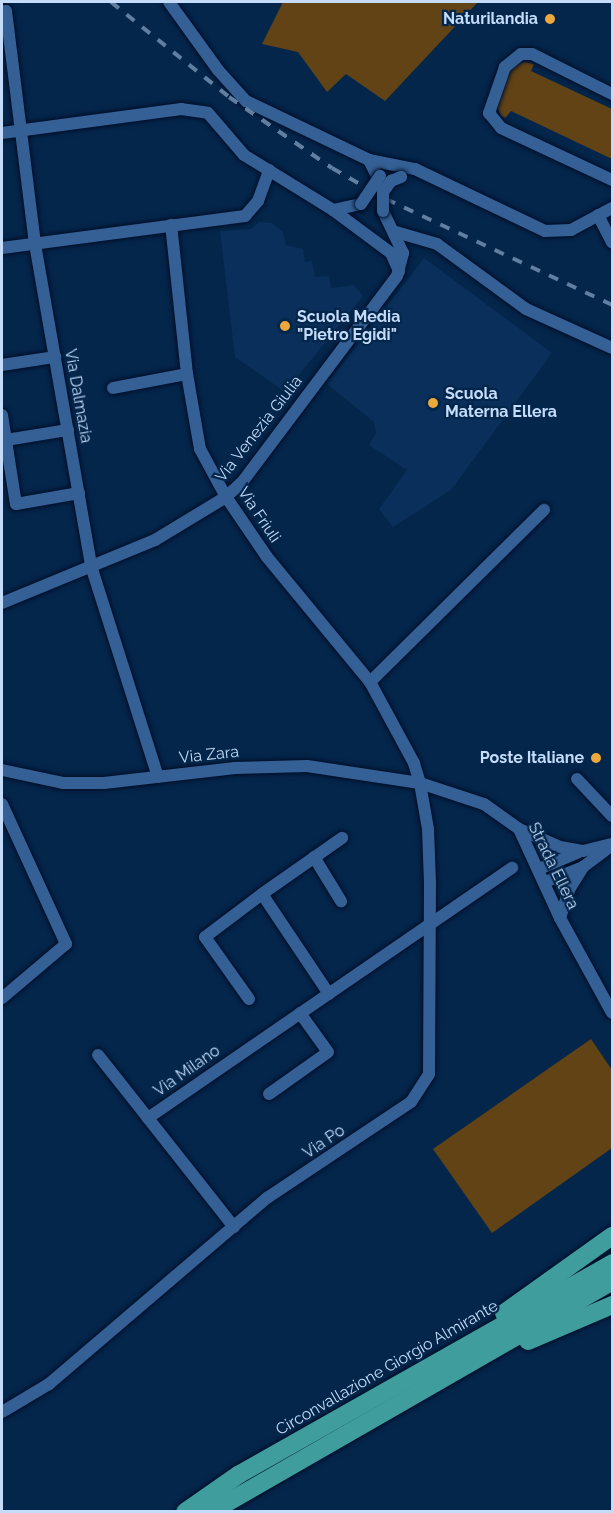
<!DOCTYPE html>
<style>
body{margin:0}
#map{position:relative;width:614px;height:1513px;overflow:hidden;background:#04264b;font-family:Raleway,sans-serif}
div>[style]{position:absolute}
.built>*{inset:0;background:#092f5a}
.green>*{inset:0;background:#614316}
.roads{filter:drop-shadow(0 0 2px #000e28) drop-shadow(0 0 2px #000e28)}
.street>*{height:12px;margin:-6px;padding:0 6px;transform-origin:6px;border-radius:6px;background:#346095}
.highway>*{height:18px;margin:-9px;padding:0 9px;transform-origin:9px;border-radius:9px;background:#3f9e9d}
.rail>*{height:4px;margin-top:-2px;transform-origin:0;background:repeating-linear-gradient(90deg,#617fa0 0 10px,transparent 0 20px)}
.bridges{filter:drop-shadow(0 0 2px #000e28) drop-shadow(0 0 2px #000e28)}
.street-bridge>*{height:12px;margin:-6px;padding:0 6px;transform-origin:6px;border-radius:6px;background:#346095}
.dots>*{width:16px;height:16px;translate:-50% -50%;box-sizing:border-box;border:3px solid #04264b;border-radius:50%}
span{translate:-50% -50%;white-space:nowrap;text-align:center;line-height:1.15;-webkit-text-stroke:4.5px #04264b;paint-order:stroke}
.poi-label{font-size:16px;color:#c4dcfa;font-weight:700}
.right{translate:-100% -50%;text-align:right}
.left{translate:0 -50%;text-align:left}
.street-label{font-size:16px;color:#c4dcfa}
.frame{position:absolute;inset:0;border:3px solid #c4dcfa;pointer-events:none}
</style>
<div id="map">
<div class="built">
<i style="clip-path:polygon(259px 222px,272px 223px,283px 232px,286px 245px,303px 249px,305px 262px,312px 261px,315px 277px,329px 276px,331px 288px,354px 285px,363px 296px,285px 392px,235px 357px,220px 231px,251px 229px)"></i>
<i style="clip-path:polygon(424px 258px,552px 353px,451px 490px,393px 527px,379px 509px,407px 470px,369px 445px,376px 433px,374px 422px,327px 384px)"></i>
</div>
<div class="green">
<i style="clip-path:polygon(283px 2px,478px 2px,385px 101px,346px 74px,327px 92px,298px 52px,262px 44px)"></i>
<i style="clip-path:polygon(524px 62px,534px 64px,531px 71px,612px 109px,612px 159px,511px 111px,505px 118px,501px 116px,496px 102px,512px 67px)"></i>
<i style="clip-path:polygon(591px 1039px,612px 1070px,612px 1148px,492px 1233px,433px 1149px)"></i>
</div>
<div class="roads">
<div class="street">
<i style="left:169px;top:2px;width:84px;rotate:54.2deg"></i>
<i style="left:218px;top:70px;width:42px;rotate:47.9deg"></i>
<i style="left:246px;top:101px;width:136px;rotate:25.6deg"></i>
<i style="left:369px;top:160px;width:30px;rotate:64deg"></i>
<i style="left:2px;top:12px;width:4px;rotate:-14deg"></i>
<i style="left:6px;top:11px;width:235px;rotate:82.9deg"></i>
<i style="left:35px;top:244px;width:330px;rotate:80.1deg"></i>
<i style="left:92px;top:569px;width:218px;rotate:72.4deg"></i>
<i style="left:612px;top:94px;width:89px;rotate:-153.4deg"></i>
<i style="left:532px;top:54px;width:11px;rotate:180deg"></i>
<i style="left:521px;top:54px;width:21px;rotate:141deg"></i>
<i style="left:505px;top:67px;width:49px;rotate:109.2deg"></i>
<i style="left:489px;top:113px;width:19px;rotate:51deg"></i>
<i style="left:501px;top:128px;width:123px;rotate:25.1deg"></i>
<i style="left:2px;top:133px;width:181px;rotate:-7.6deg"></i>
<i style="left:181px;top:109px;width:27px;rotate:8deg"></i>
<i style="left:208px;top:113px;width:55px;rotate:49.4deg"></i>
<i style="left:244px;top:155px;width:105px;rotate:31.7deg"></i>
<i style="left:333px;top:210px;width:72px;rotate:36.6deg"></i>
<i style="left:391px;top:253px;width:20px;rotate:66deg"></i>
<i style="left:369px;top:160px;width:47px;rotate:11.1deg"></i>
<i style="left:415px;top:169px;width:144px;rotate:25.5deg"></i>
<i style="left:545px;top:231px;width:26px;rotate:-2deg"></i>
<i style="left:571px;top:230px;width:47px;rotate:-28.2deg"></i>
<i style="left:333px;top:210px;width:29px;rotate:-12deg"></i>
<i style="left:598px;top:215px;width:31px;rotate:63deg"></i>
<i style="left:396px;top:232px;width:43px;rotate:16.3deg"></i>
<i style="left:437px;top:244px;width:110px;rotate:36.1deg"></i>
<i style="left:526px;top:309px;width:94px;rotate:24.4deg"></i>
<i style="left:2px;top:248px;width:245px;rotate:-7.5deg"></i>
<i style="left:245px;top:216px;width:20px;rotate:-49deg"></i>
<i style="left:258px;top:201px;width:33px;rotate:-70deg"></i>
<i style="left:2px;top:365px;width:54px;rotate:-8.6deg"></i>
<i style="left:113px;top:388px;width:75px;rotate:-10.7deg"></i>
<i style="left:2px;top:415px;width:90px;rotate:81.1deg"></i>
<i style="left:16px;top:504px;width:64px;rotate:-9.9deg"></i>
<i style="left:6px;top:440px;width:63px;rotate:-9.2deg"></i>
<i style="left:2px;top:603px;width:165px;rotate:-22.4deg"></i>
<i style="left:155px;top:540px;width:83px;rotate:-31.2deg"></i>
<i style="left:226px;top:497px;width:23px;rotate:-43deg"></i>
<i style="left:243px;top:481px;width:256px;rotate:-53.1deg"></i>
<i style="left:397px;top:276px;width:24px;rotate:-75deg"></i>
<i style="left:403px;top:253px;width:47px;rotate:-115.5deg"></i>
<i style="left:370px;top:682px;width:245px;rotate:-44.7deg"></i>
<i style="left:2px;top:770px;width:62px;rotate:12deg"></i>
<i style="left:63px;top:783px;width:41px"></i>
<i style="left:104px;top:783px;width:132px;rotate:-6.5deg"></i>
<i style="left:235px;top:768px;width:72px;rotate:-1.6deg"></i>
<i style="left:307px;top:766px;width:114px;rotate:8.6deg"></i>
<i style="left:420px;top:783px;width:67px;rotate:18.2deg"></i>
<i style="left:484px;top:804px;width:43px;rotate:35.5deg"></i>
<i style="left:519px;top:829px;width:98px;rotate:65.3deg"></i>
<i style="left:560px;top:918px;width:108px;rotate:61.3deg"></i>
<i style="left:577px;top:779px;width:51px;rotate:46.6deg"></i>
<i style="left:2px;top:804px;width:154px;rotate:65.4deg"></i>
<i style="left:66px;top:944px;width:84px;rotate:139.8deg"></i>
<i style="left:519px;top:829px;width:45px;rotate:23.7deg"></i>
<i style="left:560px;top:847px;width:23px;rotate:10deg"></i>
<i style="left:583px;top:851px;width:30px;rotate:-14deg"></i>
<i style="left:314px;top:857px;width:52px;rotate:58.5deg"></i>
<i style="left:539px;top:869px;width:43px;rotate:-23deg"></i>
<i style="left:545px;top:882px;width:41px;rotate:-21.5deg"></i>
<i style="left:560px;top:918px;width:32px;rotate:-72deg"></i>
<i style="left:570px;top:888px;width:25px;rotate:-58deg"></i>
<i style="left:583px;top:867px;width:35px;rotate:-37deg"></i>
<i style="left:329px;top:994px;width:120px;rotate:-123.8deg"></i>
<i style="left:262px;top:894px;width:98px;rotate:-35deg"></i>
<i style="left:249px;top:999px;width:76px;rotate:-125.4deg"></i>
<i style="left:205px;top:937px;width:71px;rotate:-37deg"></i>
<i style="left:98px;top:1055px;width:80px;rotate:51.6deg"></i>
<i style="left:269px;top:1094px;width:72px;rotate:-35.4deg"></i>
<i style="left:328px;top:1052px;width:48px;rotate:-125.7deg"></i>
<i style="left:234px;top:1227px;width:139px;rotate:-128.3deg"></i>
<i style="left:148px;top:1118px;width:442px;rotate:-34.5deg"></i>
<i style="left:2px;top:1412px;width:55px;rotate:-30.8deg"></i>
<i style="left:49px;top:1384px;width:287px;rotate:-40.5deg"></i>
<i style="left:267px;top:1198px;width:173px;rotate:-33.7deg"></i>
<i style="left:411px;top:1102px;width:33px;rotate:-57deg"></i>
<i style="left:429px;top:1074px;width:191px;rotate:-89.7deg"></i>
<i style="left:430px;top:883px;width:54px;rotate:-92.1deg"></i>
<i style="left:428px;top:829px;width:47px;rotate:-99.9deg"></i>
<i style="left:420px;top:783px;width:21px;rotate:-107deg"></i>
<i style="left:414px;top:763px;width:92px;rotate:-118.5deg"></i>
<i style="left:370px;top:682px;width:162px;rotate:-129.5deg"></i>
<i style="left:267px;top:557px;width:73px;rotate:-124.3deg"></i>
<i style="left:226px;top:497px;width:55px;rotate:-118.4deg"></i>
<i style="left:200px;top:449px;width:76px;rotate:-99.8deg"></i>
<i style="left:187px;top:374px;width:150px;rotate:-96.1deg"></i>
</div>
<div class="highway">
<i style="left:504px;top:1313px;width:133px;rotate:-35.5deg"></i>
<i style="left:528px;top:1341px;width:91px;rotate:-23.2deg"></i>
<i style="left:185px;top:1512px;width:65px;rotate:-34.9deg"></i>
<i style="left:238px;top:1475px;width:430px;rotate:-29.5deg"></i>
<i style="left:211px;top:1512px;width:463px;rotate:-29.9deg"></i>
</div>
</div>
<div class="rail">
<i style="left:111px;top:2px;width:151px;rotate:38.8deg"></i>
<i style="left:229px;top:97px;width:125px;rotate:34.6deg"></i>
<i style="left:332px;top:168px;width:62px;rotate:29.9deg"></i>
<i style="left:386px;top:199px;width:250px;rotate:25.1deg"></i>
</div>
<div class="bridges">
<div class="street-bridge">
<i style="left:361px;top:204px;width:34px;rotate:-56deg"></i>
<i style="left:383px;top:211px;width:19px;rotate:-90deg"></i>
<i style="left:383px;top:192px;width:14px;rotate:-54deg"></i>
<i style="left:391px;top:181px;width:11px;rotate:-22deg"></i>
</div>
</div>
<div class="dots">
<i style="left:550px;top:19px;background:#eda83b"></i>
<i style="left:285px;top:326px;background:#eda83b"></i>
<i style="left:433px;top:403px;background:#eda83b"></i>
<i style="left:596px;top:758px;background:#eda83b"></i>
</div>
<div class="poi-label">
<span class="right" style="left:538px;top:19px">Naturilandia</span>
<span class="left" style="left:297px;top:326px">Scuola Media<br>"Pietro Egidi"</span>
<span class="left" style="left:445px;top:403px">Scuola<br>Materna Ellera</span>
<span class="right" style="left:584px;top:758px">Poste Italiane</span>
</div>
<div class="street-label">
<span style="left:78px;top:396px;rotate:80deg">Via Dalmazia</span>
<span style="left:259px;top:429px;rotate:-52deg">Via Venezia Giulia</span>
<span style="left:259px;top:515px;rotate:56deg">Via Friuli</span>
<span style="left:209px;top:755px;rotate:-6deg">Via Zara</span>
<span style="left:553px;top:866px;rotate:64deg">Strada Ellera</span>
<span style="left:187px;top:1071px;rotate:-35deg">Via Milano</span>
<span style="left:324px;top:1142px;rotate:-34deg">Via Po</span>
<span style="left:387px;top:1368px;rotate:-30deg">Circonvallazione Giorgio Almirante</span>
</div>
<div class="frame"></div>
</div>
